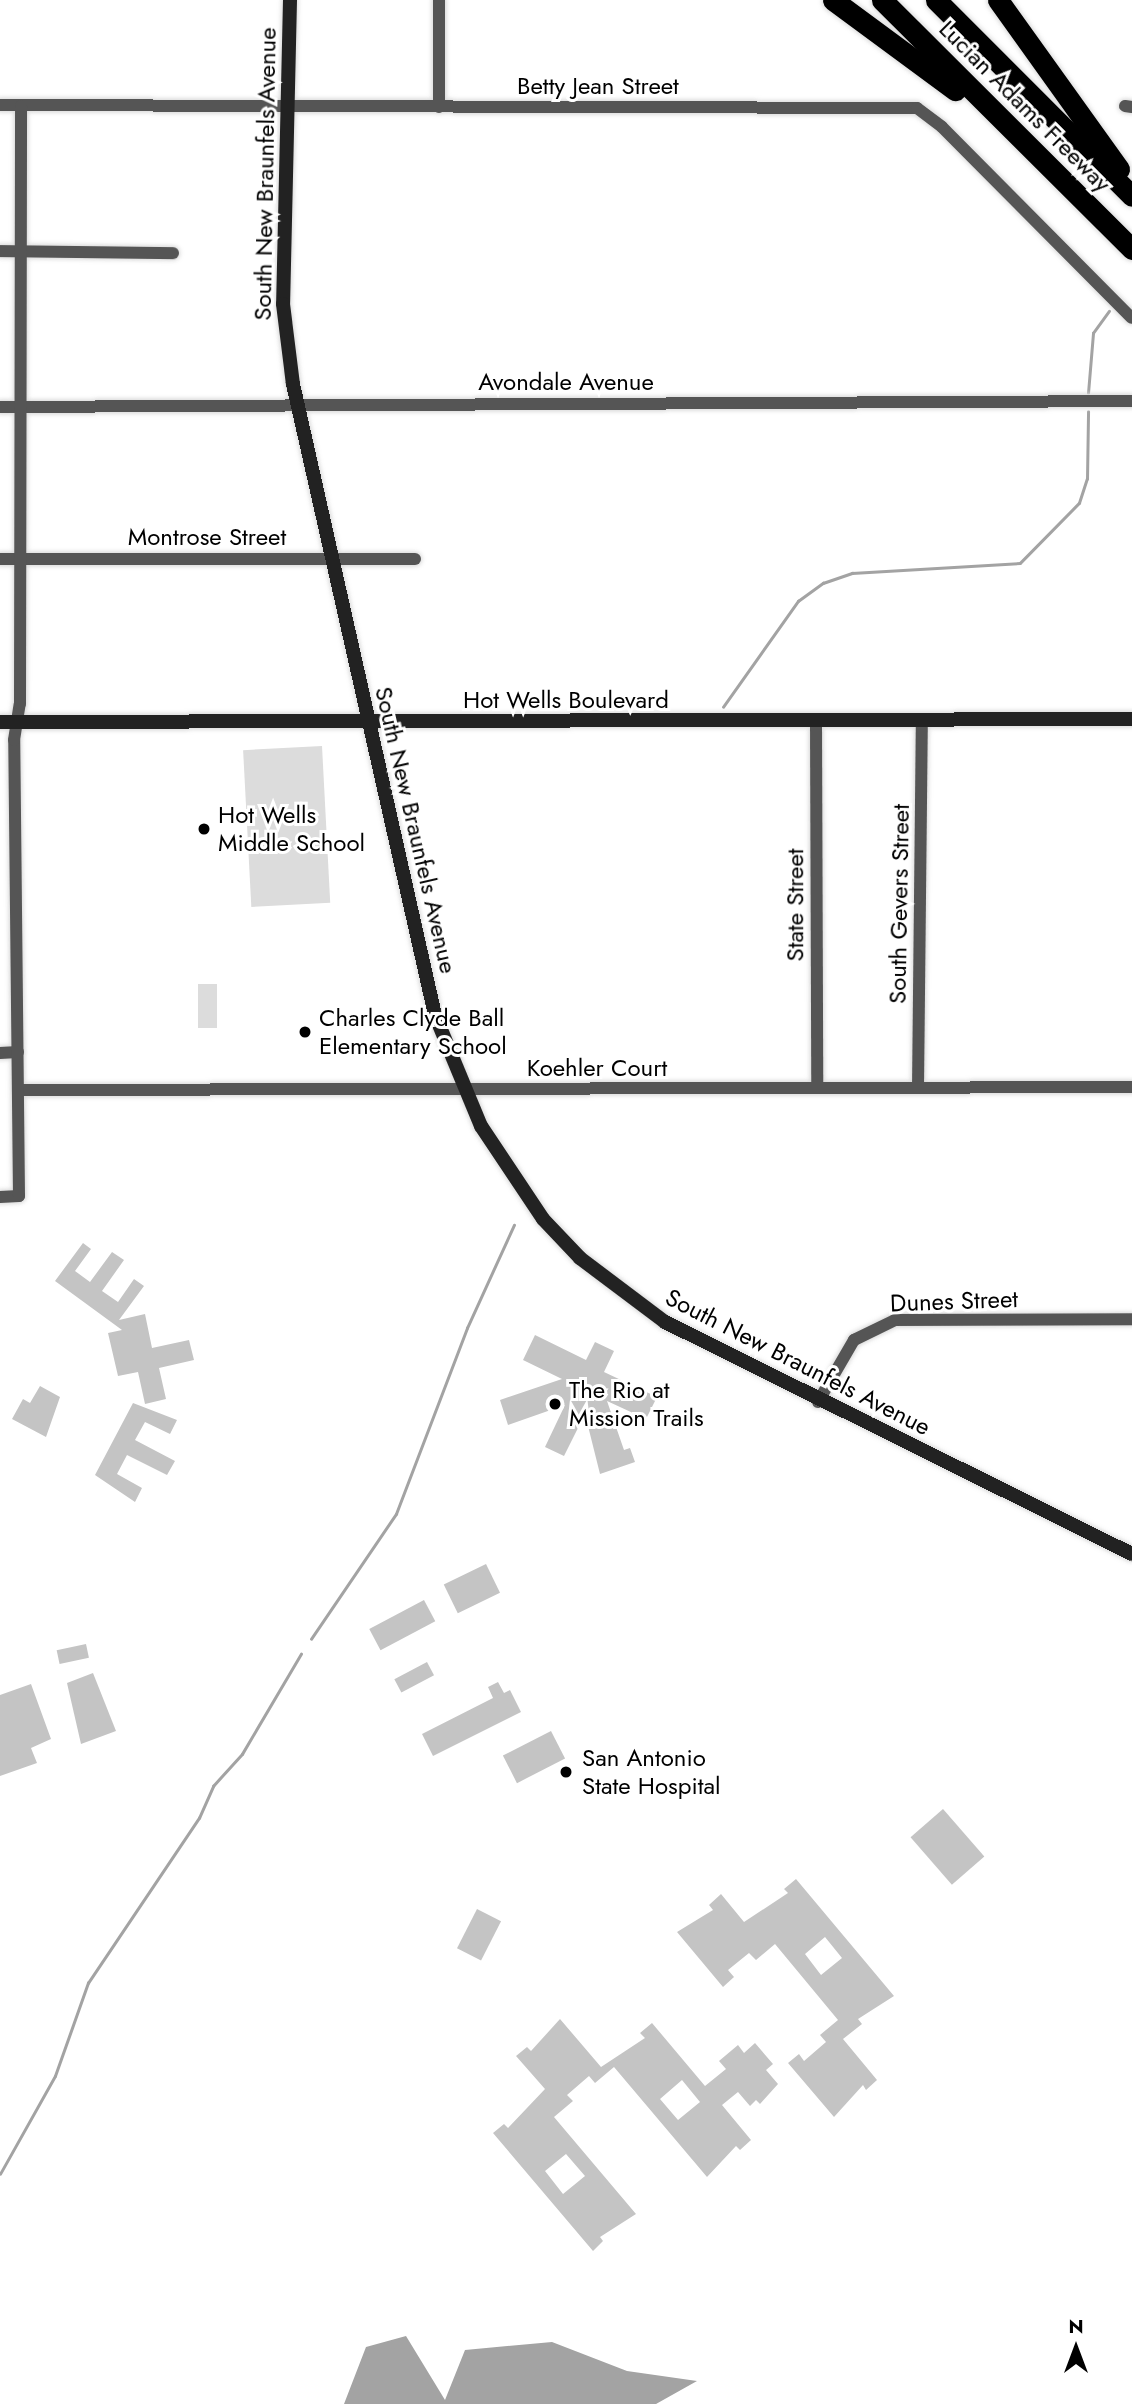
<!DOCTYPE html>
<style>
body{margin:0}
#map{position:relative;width:1132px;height:2404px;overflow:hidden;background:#fff;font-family:Jost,sans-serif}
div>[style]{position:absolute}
.green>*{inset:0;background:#dcdcdc;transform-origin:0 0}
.water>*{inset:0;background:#a3a3a3}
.stream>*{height:2.5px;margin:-1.25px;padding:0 1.25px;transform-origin:1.25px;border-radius:1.25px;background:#a3a3a3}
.building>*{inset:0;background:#c4c4c4;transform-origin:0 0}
.roads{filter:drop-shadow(0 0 2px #dbdbdb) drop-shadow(0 0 2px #dbdbdb)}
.street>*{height:12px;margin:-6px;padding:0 6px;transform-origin:6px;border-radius:6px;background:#555}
.secondary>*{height:14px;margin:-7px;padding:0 7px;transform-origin:7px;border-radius:7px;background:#222}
.highway>*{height:21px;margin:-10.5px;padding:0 10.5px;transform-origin:10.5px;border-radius:10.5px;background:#000}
.dots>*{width:19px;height:19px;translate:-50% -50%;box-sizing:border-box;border:4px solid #fff;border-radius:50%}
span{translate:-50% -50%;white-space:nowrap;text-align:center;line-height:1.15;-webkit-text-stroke:6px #fff;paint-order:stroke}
.street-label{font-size:24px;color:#000}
.poi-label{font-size:24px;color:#000}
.left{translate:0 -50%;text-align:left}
.north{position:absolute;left:1041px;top:2313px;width:70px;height:70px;-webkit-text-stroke:5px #fff;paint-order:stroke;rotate:0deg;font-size:19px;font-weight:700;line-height:28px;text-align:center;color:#000}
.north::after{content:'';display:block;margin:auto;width:24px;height:32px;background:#000;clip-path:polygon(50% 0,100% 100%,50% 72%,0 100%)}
</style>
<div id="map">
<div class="green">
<i style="left:322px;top:746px;width:157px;height:79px;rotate:87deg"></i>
<i style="left:198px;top:984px;width:19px;height:44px"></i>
</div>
<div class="water">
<i style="clip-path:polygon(406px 2336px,445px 2400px,465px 2350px,552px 2342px,627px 2371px,697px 2381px,656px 2404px,344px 2404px,366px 2347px)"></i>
</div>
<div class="stream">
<i style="left:1088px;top:393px;width:60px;rotate:-85.2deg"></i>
<i style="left:1093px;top:333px;width:27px;rotate:-54deg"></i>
<i style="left:723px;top:707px;width:130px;rotate:-54.7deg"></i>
<i style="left:798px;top:601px;width:31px;rotate:-36deg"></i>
<i style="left:823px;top:583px;width:31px;rotate:-19deg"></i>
<i style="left:852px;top:573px;width:168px;rotate:-3.4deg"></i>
<i style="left:1020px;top:563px;width:84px;rotate:-45.5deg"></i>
<i style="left:1079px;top:503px;width:25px;rotate:-72deg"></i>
<i style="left:1087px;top:479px;width:67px;rotate:-89.1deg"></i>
<i style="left:311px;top:1639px;width:151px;rotate:-55.8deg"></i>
<i style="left:396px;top:1514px;width:199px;rotate:-69.1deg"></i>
<i style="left:467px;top:1328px;width:113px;rotate:-65.5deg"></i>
<i style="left:0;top:2174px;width:112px;rotate:-60.7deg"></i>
<i style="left:55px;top:2076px;width:99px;rotate:-70.5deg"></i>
<i style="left:88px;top:1983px;width:199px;rotate:-56.1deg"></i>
<i style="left:199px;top:1818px;width:35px;rotate:-66deg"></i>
<i style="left:213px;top:1786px;width:43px;rotate:-47.8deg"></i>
<i style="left:242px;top:1754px;width:116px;rotate:-59.5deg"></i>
</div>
<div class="building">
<i style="clip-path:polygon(83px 1243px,91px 1249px,75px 1271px,90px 1282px,112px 1252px,124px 1260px,102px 1291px,118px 1302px,134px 1279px,144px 1286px,119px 1320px,145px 1314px,152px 1348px,189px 1340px,194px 1360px,159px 1368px,166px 1399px,145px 1404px,138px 1372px,118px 1376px,108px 1333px,122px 1330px,55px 1281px)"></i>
<i style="clip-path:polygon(535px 1335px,586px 1360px,595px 1342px,614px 1351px,604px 1372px,657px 1397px,646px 1419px,607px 1401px,624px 1450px,630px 1448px,635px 1462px,600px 1474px,585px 1414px,564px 1456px,545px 1447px,565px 1405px,508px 1425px,500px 1400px,562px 1379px,523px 1360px)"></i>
<i style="clip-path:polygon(40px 1386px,60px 1397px,46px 1437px,12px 1419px,23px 1399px,30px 1403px)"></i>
<i style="clip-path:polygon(133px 1403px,177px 1420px,170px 1434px,145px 1422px,135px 1440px,175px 1461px,167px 1475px,127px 1455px,117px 1474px,142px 1488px,135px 1502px,95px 1475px)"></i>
<i style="left:486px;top:1564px;width:32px;height:47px;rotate:64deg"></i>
<i style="left:424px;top:1600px;width:24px;height:62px;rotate:62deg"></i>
<i style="left:86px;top:1644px;width:14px;height:30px;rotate:78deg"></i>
<i style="left:427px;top:1662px;width:15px;height:37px;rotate:62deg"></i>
<i style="clip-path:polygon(93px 1673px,116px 1731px,81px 1744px,67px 1683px)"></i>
<i style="clip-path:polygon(498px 1682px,504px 1693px,510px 1690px,521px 1712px,433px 1756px,422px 1734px,493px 1698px,488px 1687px)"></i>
<i style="clip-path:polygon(31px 1684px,51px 1739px,31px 1748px,37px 1763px,0 1776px,0 1695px)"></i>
<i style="left:551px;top:1731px;width:31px;height:54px;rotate:63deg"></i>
<i style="left:943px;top:1809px;width:63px;height:43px;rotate:49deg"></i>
<i style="clip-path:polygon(evenodd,796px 1879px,894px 1996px,858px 2019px,862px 2024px,843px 2039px,877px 2080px,866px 2090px,863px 2085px,834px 2117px,788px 2063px,799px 2054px,804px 2061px,826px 2042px,820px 2035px,838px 2020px,775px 1944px,756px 1960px,749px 1953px,728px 1970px,734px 1977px,723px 1987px,677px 1932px,713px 1910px,709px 1905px,721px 1894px,744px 1922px,788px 1893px,784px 1889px,796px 1879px,825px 1937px,842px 1958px,821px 1975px,805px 1954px,825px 1937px)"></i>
<i style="left:477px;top:1909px;width:27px;height:44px;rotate:27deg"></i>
<i style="clip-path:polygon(evenodd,560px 2019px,601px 2067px,645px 2038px,640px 2033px,652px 2023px,705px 2086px,726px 2069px,719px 2061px,738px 2045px,744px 2053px,755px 2043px,773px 2064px,766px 2070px,778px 2084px,760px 2104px,756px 2100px,750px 2106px,738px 2092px,722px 2105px,751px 2140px,740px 2150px,736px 2146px,707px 2177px,614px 2067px,595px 2083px,589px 2076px,567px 2095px,573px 2101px,554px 2117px,636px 2214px,600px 2237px,603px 2241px,593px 2251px,493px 2133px,504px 2124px,508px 2128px,545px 2089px,516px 2056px,527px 2047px,531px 2051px,560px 2019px,682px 2080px,700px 2102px,678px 2120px,660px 2099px,682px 2080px,560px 2019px,566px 2154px,585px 2176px,563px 2194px,545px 2171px,566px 2154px)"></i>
</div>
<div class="roads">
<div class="street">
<i style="left:0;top:105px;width:917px;rotate:0.19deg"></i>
<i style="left:917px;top:108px;width:31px;rotate:37deg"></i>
<i style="left:942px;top:127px;width:269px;rotate:45.2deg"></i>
<i style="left:1125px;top:106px;width:7px;rotate:8deg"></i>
<i style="left:439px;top:107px;width:107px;rotate:-90deg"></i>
<i style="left:0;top:251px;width:173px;rotate:0.7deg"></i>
<i style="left:0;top:407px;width:1132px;rotate:-0.3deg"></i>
<i style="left:0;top:559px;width:415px"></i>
<i style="left:816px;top:722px;width:366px;rotate:89.8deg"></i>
<i style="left:0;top:1053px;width:18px;rotate:-3deg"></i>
<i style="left:918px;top:1088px;width:367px;rotate:-89.4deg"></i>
<i style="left:20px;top:1090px;width:1112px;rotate:-0.15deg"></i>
<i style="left:0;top:1197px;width:19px;rotate:-3deg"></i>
<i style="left:19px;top:1196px;width:456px;rotate:-90.6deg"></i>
<i style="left:14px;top:740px;width:36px;rotate:-81deg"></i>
<i style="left:20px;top:704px;width:598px;rotate:-89.9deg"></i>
<i style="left:818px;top:1402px;width:72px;rotate:-59.9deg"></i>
<i style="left:854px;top:1340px;width:46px;rotate:-26deg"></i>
<i style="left:895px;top:1320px;width:237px;rotate:-0.2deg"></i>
</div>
<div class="secondary">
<i style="left:290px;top:0;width:304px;rotate:91.3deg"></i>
<i style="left:283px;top:304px;width:81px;rotate:82.9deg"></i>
<i style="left:293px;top:384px;width:647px;rotate:77.32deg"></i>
<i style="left:435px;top:1015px;width:120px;rotate:67.5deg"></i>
<i style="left:481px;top:1126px;width:112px;rotate:56.3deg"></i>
<i style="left:543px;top:1219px;width:54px;rotate:46.5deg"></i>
<i style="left:580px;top:1258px;width:106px;rotate:37deg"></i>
<i style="left:665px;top:1322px;width:521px;rotate:26.42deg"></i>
<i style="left:0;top:722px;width:1132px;rotate:-0.15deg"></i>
</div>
<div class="highway">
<i style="left:833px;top:0;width:152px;rotate:36.4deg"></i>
<i style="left:882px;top:0;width:353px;rotate:44.9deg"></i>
<i style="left:936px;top:0;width:277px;rotate:45deg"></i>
<i style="left:998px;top:0;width:208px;rotate:54.4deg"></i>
</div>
</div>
<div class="dots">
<i style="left:204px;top:829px;background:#000"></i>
<i style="left:305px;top:1032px;background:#000"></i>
<i style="left:555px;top:1404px;background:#000"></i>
<i style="left:566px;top:1772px;background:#000"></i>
</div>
<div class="street-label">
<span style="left:598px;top:86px">Betty Jean Street</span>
<span style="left:1025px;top:106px;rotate:45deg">Lucian Adams Freeway</span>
<span style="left:265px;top:174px;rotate:-89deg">South New Braunfels Avenue</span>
<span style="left:566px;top:382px">Avondale Avenue</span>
<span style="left:207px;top:537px">Montrose Street</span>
<span style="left:566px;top:700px">Hot Wells Boulevard</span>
<span style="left:416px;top:830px;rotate:77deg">South New Braunfels Avenue</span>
<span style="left:899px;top:904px;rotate:-89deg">South Gevers Street</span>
<span style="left:795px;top:905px;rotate:-90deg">State Street</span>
<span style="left:597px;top:1068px">Koehler Court</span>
<span style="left:954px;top:1301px;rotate:-2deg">Dunes Street</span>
<span style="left:798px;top:1362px;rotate:27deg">South New Braunfels Avenue</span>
</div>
<div class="poi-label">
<span class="left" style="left:218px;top:829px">Hot Wells<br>Middle School</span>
<span class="left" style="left:319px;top:1032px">Charles Clyde Ball<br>Elementary School</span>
<span class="left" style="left:569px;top:1404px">The Rio at<br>Mission Trails</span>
<span class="left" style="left:582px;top:1772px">San Antonio<br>State Hospital</span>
</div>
<div class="north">N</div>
</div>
